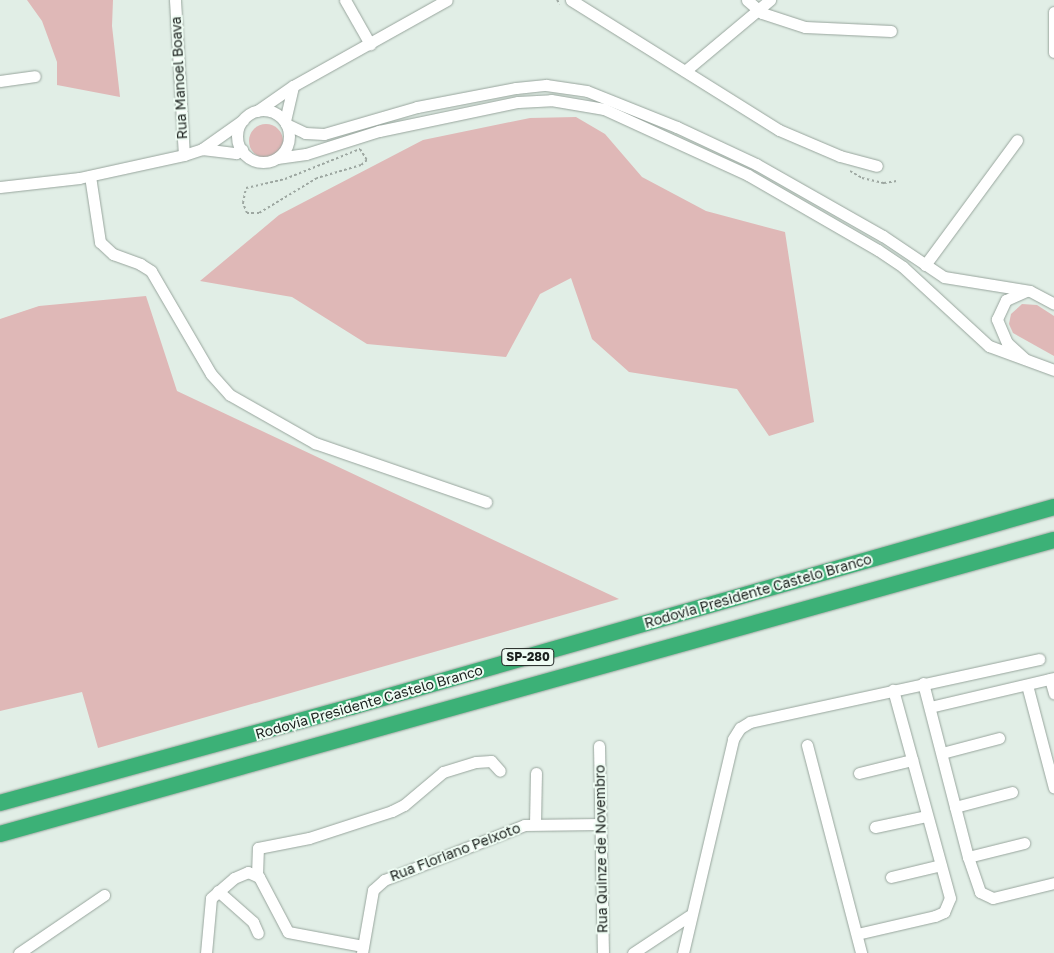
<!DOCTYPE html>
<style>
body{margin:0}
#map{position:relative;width:1054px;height:953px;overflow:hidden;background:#e1eee6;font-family:"Golos Text",sans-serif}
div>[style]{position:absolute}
.green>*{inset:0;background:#dfb8b7}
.round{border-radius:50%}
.path>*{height:2px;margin-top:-1px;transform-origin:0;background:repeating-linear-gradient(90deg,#9da7a1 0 2.5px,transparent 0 5px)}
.roads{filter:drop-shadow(0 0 1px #98a59d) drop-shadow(0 0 1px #98a59d)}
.minor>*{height:11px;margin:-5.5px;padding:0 5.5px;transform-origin:5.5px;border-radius:5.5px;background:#fff}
.minor>.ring{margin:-5.5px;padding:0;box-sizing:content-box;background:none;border:11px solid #fff;border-radius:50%}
.highway>*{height:16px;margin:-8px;padding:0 8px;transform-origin:8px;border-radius:8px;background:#3cb177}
span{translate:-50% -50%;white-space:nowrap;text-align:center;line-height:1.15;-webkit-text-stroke:4px #eefcf3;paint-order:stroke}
.shield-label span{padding:1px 4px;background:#eefcf3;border:1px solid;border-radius:4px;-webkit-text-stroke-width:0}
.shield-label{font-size:12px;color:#1c211e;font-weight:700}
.street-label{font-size:14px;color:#1c211e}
</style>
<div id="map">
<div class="green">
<i style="clip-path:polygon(27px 0,113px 0,112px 26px,120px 97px,57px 85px,57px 62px,42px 21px)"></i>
<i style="clip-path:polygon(576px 117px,605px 134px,642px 177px,706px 211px,785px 232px,814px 422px,769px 436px,737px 389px,629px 372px,592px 339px,571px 278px,540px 294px,506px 357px,367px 344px,292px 297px,200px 281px,279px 215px,423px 140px,530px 118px)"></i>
<i class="round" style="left:249px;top:124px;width:34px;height:34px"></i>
<i style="clip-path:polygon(146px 296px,177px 391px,619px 599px,98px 748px,82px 692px,0 711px,0 319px,39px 306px)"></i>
<i style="clip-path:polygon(1022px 304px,1037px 305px,1054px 316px,1054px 356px,1013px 333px,1009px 324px,1011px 314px)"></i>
</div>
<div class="path">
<i style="left:557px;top:0;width:5px;rotate:53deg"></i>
<i style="left:360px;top:149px;width:13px;rotate:58deg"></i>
<i style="left:367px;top:160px;width:8px;rotate:140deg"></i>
<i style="left:361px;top:165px;width:46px;rotate:163.5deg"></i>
<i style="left:317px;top:178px;width:68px;rotate:148.9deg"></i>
<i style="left:259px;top:213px;width:12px;rotate:180deg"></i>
<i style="left:247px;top:213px;width:11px;rotate:-112deg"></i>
<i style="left:243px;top:203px;width:15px;rotate:-79deg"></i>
<i style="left:246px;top:188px;width:40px;rotate:-13deg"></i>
<i style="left:285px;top:179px;width:81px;rotate:-21.8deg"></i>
<i style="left:850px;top:171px;width:14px;rotate:30deg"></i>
<i style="left:862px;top:178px;width:23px;rotate:13deg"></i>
<i style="left:884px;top:183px;width:13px;rotate:-9deg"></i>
</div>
<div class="roads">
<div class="minor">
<i style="left:175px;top:0;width:155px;rotate:86.7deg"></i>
<i style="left:345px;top:0;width:51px;rotate:60.4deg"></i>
<i style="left:571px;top:0;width:245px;rotate:32deg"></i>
<i style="left:779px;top:130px;width:66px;rotate:23.1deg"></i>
<i style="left:840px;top:156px;width:38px;rotate:15deg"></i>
<i style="left:747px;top:0;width:20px;rotate:41deg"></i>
<i style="left:762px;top:13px;width:45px;rotate:18deg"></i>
<i style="left:805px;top:27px;width:86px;rotate:2.7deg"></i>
<i style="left:1054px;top:12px;width:40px;rotate:90deg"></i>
<i style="left:685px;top:71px;width:111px;rotate:-39.9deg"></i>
<i style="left:0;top:81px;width:35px;rotate:-8deg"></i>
<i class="ring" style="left:237px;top:110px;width:41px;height:41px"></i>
<i style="left:257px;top:111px;width:44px;rotate:-34.8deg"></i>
<i style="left:293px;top:86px;width:176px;rotate:-29.2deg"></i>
<i style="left:285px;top:121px;width:36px;rotate:-77deg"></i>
<i style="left:286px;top:124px;width:21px;rotate:25deg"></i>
<i style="left:305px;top:133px;width:19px;rotate:3deg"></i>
<i style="left:324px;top:134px;width:97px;rotate:-16.2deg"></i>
<i style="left:417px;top:107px;width:101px;rotate:-10.9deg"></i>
<i style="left:516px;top:88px;width:30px;rotate:-6deg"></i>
<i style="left:546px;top:85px;width:41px;rotate:8.3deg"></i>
<i style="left:587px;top:91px;width:97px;rotate:21.8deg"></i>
<i style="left:677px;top:127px;width:87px;rotate:25.1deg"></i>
<i style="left:756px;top:164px;width:146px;rotate:29.6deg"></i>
<i style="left:883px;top:236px;width:73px;rotate:33.9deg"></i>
<i style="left:944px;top:277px;width:87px;rotate:9.2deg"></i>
<i style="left:1030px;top:291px;width:27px;rotate:28deg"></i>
<i style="left:202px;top:149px;width:34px;rotate:7deg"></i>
<i style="left:236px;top:153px;width:7px;rotate:-27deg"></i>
<i style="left:277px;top:158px;width:29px;rotate:-8deg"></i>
<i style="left:306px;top:154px;width:77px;rotate:-17.5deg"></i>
<i style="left:379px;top:131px;width:142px;rotate:-11.8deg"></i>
<i style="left:518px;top:102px;width:33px;rotate:-3deg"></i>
<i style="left:551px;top:100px;width:54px;rotate:9.6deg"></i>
<i style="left:604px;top:109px;width:158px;rotate:24.6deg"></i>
<i style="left:748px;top:175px;width:150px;rotate:30deg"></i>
<i style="left:878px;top:250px;width:30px;rotate:34deg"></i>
<i style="left:903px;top:267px;width:117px;rotate:42.6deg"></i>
<i style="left:989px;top:346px;width:69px;rotate:20.3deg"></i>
<i style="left:90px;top:176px;width:67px;rotate:81.4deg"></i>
<i style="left:100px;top:242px;width:18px;rotate:43deg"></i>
<i style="left:113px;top:254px;width:29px;rotate:20deg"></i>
<i style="left:140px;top:264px;width:13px;rotate:32deg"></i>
<i style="left:151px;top:271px;width:119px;rotate:59.8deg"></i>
<i style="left:211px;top:374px;width:28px;rotate:48deg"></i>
<i style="left:230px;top:395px;width:98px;rotate:29.5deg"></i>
<i style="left:315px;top:443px;width:181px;rotate:19deg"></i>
<i style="left:0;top:187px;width:80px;rotate:-6.5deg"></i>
<i style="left:79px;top:178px;width:107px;rotate:-12.4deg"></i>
<i style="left:184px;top:155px;width:19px;rotate:-18deg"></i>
<i style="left:202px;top:149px;width:50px;rotate:-35.3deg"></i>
<i style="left:925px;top:265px;width:155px;rotate:-53.6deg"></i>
<i style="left:1025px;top:359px;width:24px;rotate:-138deg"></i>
<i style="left:1007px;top:343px;width:26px;rotate:-113deg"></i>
<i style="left:997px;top:319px;width:21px;rotate:-65deg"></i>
<i style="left:1006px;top:300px;width:22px;rotate:-24deg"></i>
<i style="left:1050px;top:679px;width:15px;rotate:74deg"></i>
<i style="left:923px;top:683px;width:180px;rotate:75.5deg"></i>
<i style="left:968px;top:857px;width:37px;rotate:71deg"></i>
<i style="left:980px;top:892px;width:14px;rotate:25deg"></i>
<i style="left:993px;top:898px;width:63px;rotate:-13.8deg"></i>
<i style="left:1027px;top:685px;width:106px;rotate:75.3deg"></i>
<i style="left:930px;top:707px;width:127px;rotate:-13.2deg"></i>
<i style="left:807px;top:745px;width:215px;rotate:75.4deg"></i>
<i style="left:599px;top:746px;width:207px;rotate:88.9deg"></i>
<i style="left:942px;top:753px;width:59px;rotate:-14.7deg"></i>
<i style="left:859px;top:773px;width:55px;rotate:-13.8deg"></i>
<i style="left:955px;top:807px;width:59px;rotate:-14.7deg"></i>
<i style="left:535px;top:824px;width:51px;rotate:-88.9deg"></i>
<i style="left:875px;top:827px;width:52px;rotate:-12.2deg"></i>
<i style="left:968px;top:857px;width:58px;rotate:-14deg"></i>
<i style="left:257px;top:875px;width:27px;rotate:-88deg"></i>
<i style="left:258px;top:848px;width:52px;rotate:-11.1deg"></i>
<i style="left:309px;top:838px;width:87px;rotate:-18deg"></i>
<i style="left:392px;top:811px;width:13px;rotate:-27deg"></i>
<i style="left:404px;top:805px;width:51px;rotate:-40.2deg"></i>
<i style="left:443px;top:772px;width:34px;rotate:-17deg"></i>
<i style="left:476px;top:762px;width:15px;rotate:-4deg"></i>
<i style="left:491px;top:761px;width:13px;rotate:48deg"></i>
<i style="left:891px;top:877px;width:51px;rotate:-13.5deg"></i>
<i style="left:218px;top:891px;width:47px;rotate:41.5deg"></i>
<i style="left:253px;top:922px;width:12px;rotate:66deg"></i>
<i style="left:857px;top:934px;width:80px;rotate:-13deg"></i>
<i style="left:935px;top:916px;width:10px;rotate:-24deg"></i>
<i style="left:944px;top:912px;width:15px;rotate:-67deg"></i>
<i style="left:950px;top:898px;width:216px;rotate:-105.3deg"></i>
<i style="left:19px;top:953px;width:103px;rotate:-34.3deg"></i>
<i style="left:206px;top:953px;width:55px;rotate:-84.8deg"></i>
<i style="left:211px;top:898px;width:30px;rotate:-41deg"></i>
<i style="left:234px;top:878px;width:15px;rotate:-23deg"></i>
<i style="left:248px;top:872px;width:12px;rotate:24deg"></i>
<i style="left:259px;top:877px;width:62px;rotate:62.2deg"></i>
<i style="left:288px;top:932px;width:76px;rotate:10.6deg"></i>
<i style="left:362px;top:953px;width:64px;rotate:-80.1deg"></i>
<i style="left:373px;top:890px;width:15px;rotate:-42deg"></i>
<i style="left:384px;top:880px;width:150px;rotate:-21.4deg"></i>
<i style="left:524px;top:825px;width:76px;rotate:-0.8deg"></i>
<i style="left:633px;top:953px;width:67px;rotate:-33.5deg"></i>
<i style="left:683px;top:953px;width:220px;rotate:-76.8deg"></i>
<i style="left:733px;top:739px;width:13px;rotate:-58deg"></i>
<i style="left:740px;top:728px;width:12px;rotate:-31deg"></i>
<i style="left:750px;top:722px;width:296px;rotate:-12.3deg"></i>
</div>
<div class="highway">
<i style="left:0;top:803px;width:364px;rotate:-15.3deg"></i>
<i style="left:351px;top:707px;width:731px;rotate:-15.88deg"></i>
<i style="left:0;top:834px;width:1094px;rotate:-15.59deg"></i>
</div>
</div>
<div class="shield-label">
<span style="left:528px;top:657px">SP-280</span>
</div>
<div class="street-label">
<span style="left:179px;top:78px;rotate:-93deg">Rua Manoel Boava</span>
<span style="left:758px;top:591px;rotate:-16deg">Rodovia Presidente Castelo Branco</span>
<span style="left:369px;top:702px;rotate:-16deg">Rodovia Presidente Castelo Branco</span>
<span style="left:601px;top:849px;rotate:-91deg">Rua Quinze de Novembro</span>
<span style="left:455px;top:852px;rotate:-21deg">Rua Floriano Peixoto</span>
</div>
</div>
